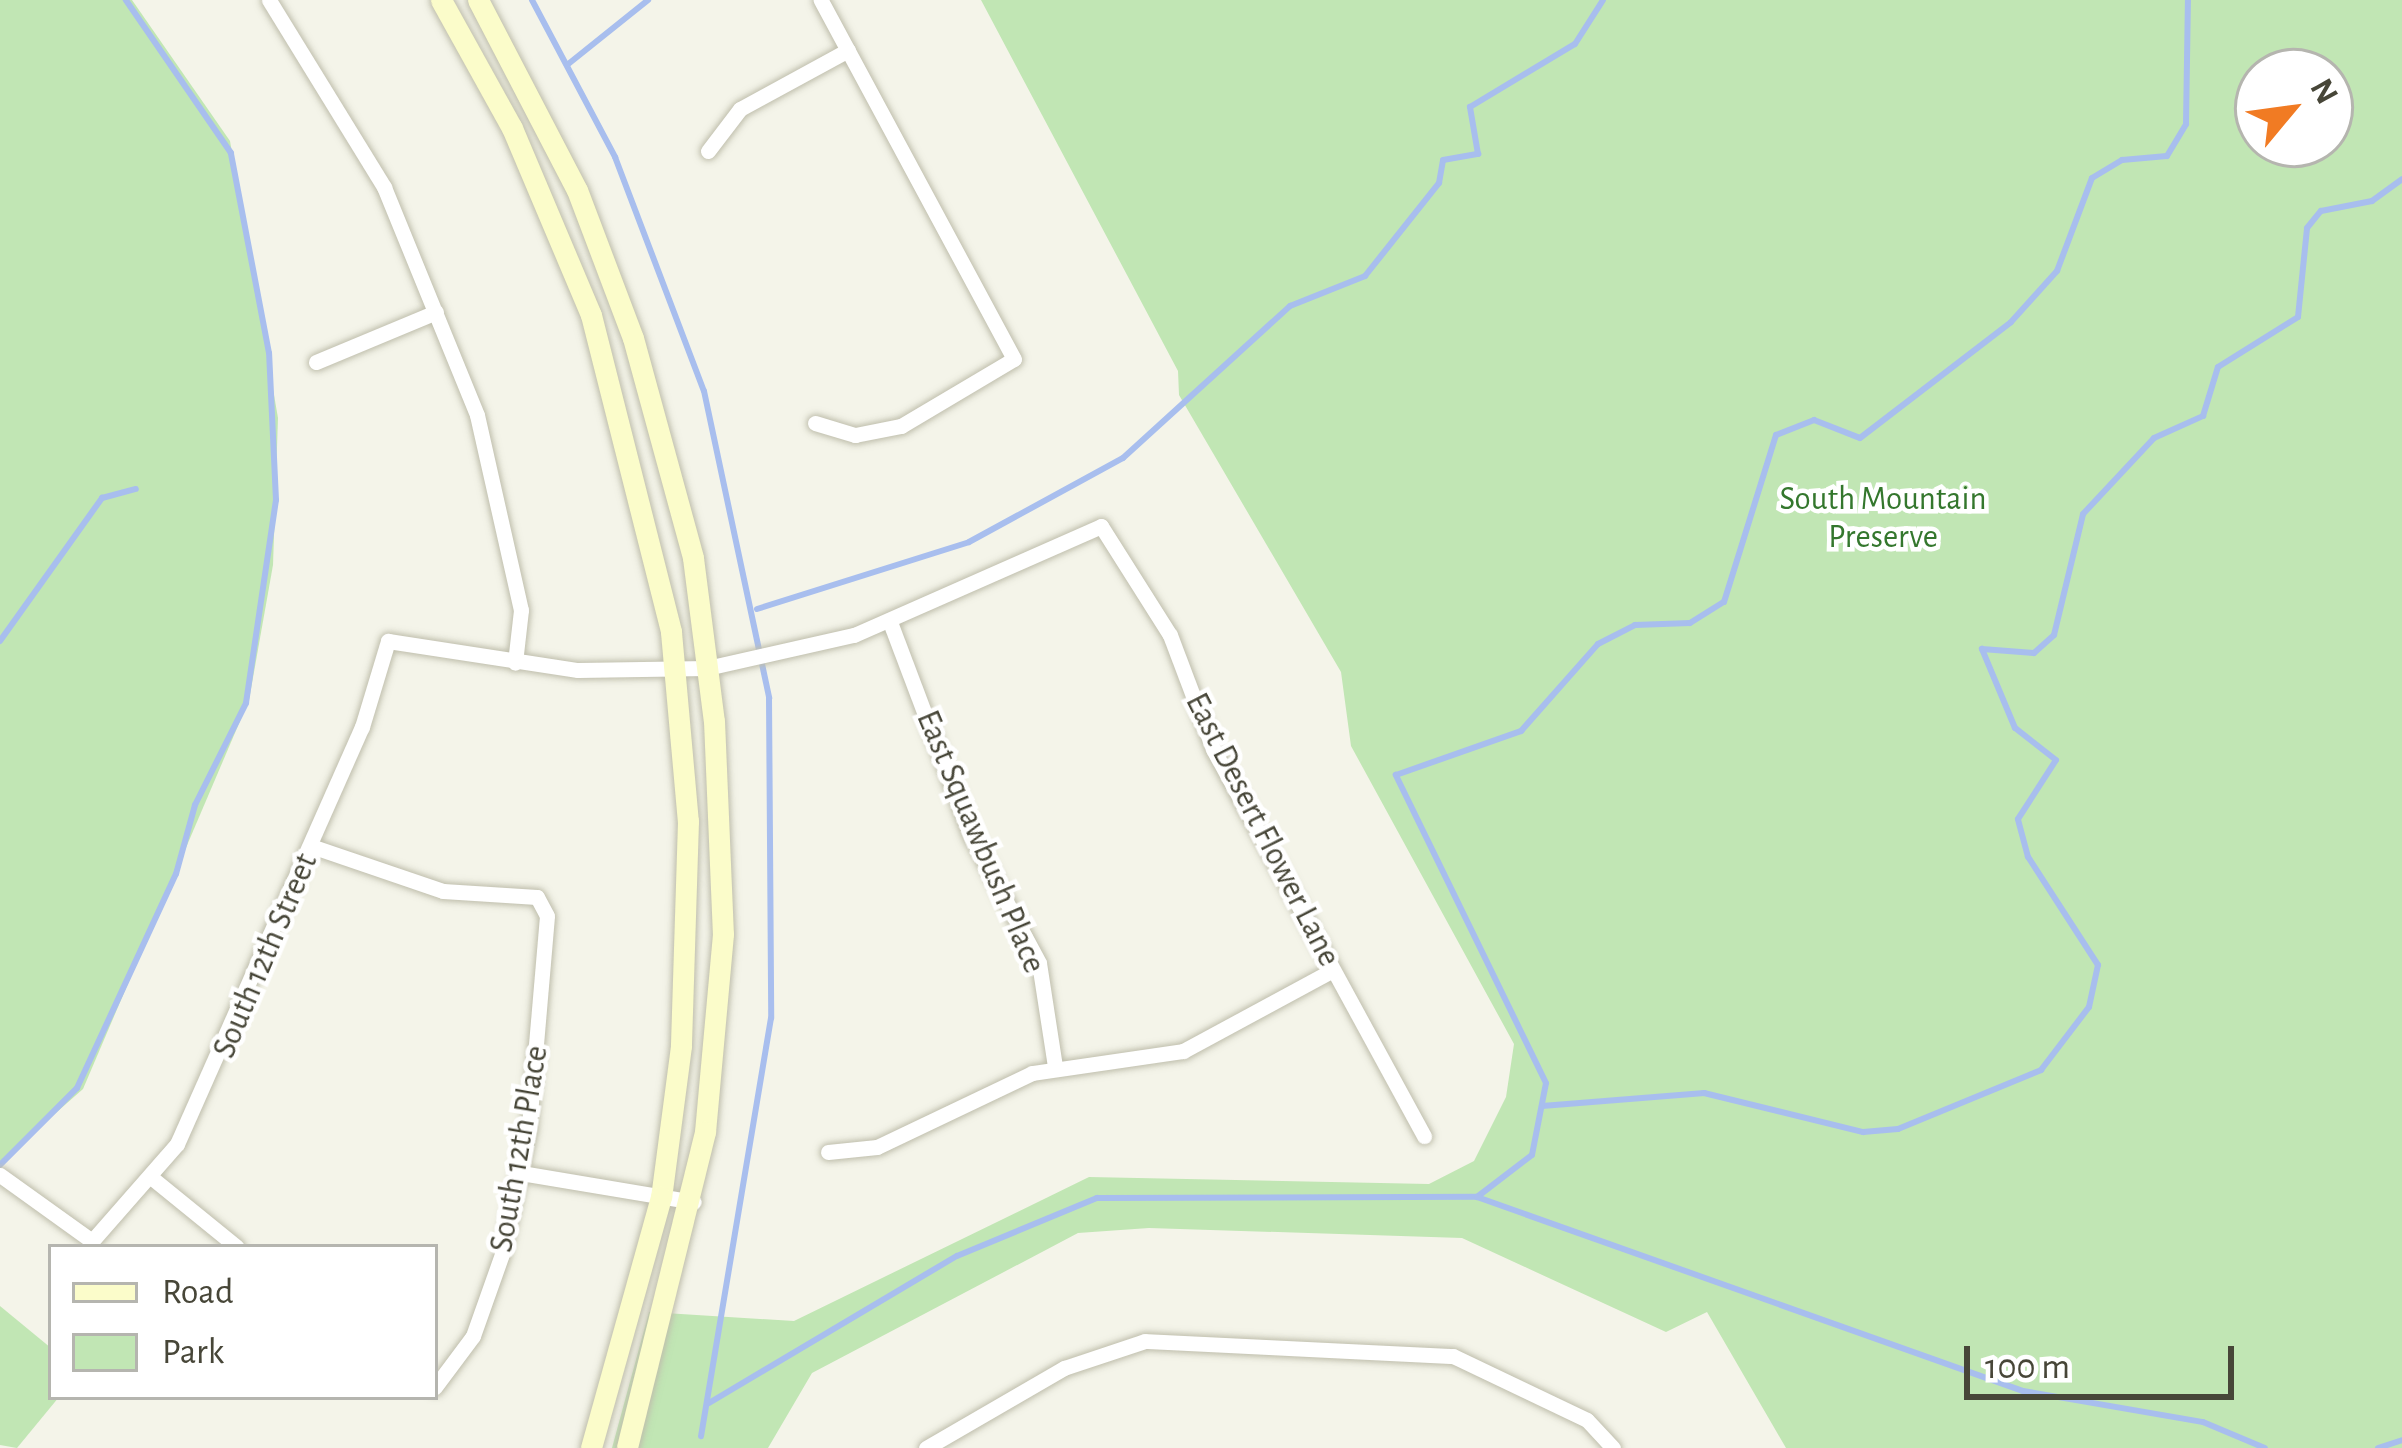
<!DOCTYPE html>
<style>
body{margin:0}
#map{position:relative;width:2402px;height:1448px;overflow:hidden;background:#f4f4e9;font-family:"Alegreya Sans",sans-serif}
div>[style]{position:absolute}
.green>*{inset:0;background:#c1e6b4}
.stream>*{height:6px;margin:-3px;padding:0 3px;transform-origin:3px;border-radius:3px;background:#a8beee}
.roads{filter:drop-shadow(0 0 3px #bfbeac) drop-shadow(0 0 3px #bfbeac)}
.street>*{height:15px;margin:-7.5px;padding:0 7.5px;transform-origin:7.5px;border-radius:7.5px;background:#fff}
.secondary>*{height:21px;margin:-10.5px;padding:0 10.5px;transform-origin:10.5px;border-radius:10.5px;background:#fbfcca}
span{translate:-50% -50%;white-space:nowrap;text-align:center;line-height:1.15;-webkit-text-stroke:9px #fff;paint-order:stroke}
.park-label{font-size:33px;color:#34772d}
.street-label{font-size:33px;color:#474638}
.legend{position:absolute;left:48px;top:1244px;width:390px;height:156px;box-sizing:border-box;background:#fff;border:3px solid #b5b5af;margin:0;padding:15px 21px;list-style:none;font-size:36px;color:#474638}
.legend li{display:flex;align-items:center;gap:24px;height:60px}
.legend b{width:60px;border:3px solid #b5b5af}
.north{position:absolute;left:2234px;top:48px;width:120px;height:120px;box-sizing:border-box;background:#fff;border:3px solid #b5b5af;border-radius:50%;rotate:61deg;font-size:33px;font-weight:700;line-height:48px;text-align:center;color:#474638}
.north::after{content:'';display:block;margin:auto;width:42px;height:54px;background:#f17b23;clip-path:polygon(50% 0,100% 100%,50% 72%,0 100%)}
.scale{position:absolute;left:1964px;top:1346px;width:270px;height:54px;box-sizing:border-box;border:6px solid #474638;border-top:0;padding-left:15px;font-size:36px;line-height:42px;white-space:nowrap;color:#474638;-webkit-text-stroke:9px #fff;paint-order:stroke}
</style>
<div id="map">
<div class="green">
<i style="clip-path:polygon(0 0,132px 0,230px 141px,278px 418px,273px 565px,249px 700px,83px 1089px,0 1162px)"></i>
<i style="clip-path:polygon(evenodd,981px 0,2402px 0,2402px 1448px,1786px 1448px,1707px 1312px,1666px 1332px,1462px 1238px,1149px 1228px,1078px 1233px,812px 1373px,768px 1448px,612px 1448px,649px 1312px,794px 1321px,1089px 1177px,1429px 1184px,1474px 1161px,1506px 1097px,1514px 1044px,1351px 746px,1341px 672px,1179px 395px,1178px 371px,981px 0,2258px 72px,2330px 72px,2330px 144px,2258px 144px,2258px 72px)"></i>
<i style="clip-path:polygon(0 1306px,51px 1348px,59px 1397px,17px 1448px,0 1445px)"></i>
</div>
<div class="stream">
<i style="left:532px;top:0;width:178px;rotate:62.1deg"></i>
<i style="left:615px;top:157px;width:250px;rotate:69.2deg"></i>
<i style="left:704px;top:391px;width:314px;rotate:78deg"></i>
<i style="left:769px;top:698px;width:320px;rotate:89.6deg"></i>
<i style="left:771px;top:1018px;width:424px;rotate:99.5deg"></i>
<i style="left:567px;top:65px;width:104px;rotate:-38.7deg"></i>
<i style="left:757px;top:609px;width:222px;rotate:-17.5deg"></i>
<i style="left:969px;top:542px;width:175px;rotate:-28.6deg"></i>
<i style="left:1123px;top:458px;width:226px;rotate:-42.3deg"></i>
<i style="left:1290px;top:306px;width:81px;rotate:-21.8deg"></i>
<i style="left:1365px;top:276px;width:119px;rotate:-51.5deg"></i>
<i style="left:1439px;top:183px;width:23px;rotate:-80deg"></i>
<i style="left:1443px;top:160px;width:36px;rotate:-10deg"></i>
<i style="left:1478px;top:154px;width:48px;rotate:-99.7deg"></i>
<i style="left:1470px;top:107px;width:122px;rotate:-31deg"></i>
<i style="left:1575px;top:44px;width:52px;rotate:-57.5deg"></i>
<i style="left:0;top:641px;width:176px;rotate:-54.5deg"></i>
<i style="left:102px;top:498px;width:35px;rotate:-15deg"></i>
<i style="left:1542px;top:1106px;width:163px;rotate:-4.6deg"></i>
<i style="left:1704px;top:1093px;width:164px;rotate:13.8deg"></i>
<i style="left:1863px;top:1132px;width:35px;rotate:-5deg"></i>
<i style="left:1898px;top:1129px;width:155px;rotate:-22.4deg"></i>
<i style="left:2041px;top:1070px;width:79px;rotate:-52.7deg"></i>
<i style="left:2089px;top:1007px;width:43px;rotate:-77.9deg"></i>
<i style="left:2098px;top:965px;width:129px;rotate:-122.9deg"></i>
<i style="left:2028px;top:857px;width:39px;rotate:-105deg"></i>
<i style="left:2018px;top:819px;width:70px;rotate:-57.2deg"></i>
<i style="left:2056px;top:760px;width:52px;rotate:-142deg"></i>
<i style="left:2015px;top:728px;width:86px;rotate:-112.7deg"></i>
<i style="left:1982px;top:649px;width:52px;rotate:4.4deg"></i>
<i style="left:2034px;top:653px;width:27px;rotate:-42deg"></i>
<i style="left:2054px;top:635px;width:124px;rotate:-76.5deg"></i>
<i style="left:2083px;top:514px;width:104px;rotate:-46.9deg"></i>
<i style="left:2154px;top:438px;width:54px;rotate:-24.2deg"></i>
<i style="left:2203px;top:416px;width:51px;rotate:-73deg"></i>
<i style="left:2218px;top:367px;width:94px;rotate:-32deg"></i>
<i style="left:2298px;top:317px;width:89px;rotate:-84.2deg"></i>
<i style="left:2307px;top:228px;width:22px;rotate:-51deg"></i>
<i style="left:2321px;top:211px;width:52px;rotate:-11.1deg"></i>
<i style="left:2372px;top:201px;width:37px;rotate:-36deg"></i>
<i style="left:0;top:1165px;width:109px;rotate:-45deg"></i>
<i style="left:77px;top:1088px;width:236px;rotate:-65.2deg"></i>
<i style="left:176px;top:874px;width:72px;rotate:-74.6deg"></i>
<i style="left:195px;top:805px;width:114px;rotate:-63.4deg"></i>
<i style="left:246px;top:703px;width:205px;rotate:-81.6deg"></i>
<i style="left:276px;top:500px;width:147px;rotate:-92.7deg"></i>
<i style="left:269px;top:353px;width:204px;rotate:-100.8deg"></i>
<i style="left:231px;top:153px;width:186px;rotate:-124.5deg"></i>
<i style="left:1477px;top:1197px;width:69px;rotate:-37.4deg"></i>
<i style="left:1532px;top:1155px;width:73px;rotate:-79deg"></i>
<i style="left:1546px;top:1083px;width:343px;rotate:-116deg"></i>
<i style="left:1396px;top:775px;width:133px;rotate:-19.4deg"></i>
<i style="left:1521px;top:731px;width:116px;rotate:-48.5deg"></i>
<i style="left:1598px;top:644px;width:42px;rotate:-27.2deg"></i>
<i style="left:1635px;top:625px;width:55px;rotate:-2.1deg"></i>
<i style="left:1690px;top:623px;width:40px;rotate:-32deg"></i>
<i style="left:1724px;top:602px;width:175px;rotate:-72.7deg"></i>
<i style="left:1776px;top:435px;width:41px;rotate:-21.5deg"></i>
<i style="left:1814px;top:420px;width:49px;rotate:21.4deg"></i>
<i style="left:1860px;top:438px;width:190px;rotate:-37.5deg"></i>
<i style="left:2011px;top:322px;width:69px;rotate:-48deg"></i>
<i style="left:2057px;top:271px;width:99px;rotate:-69.4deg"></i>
<i style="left:2092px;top:178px;width:35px;rotate:-31deg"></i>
<i style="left:2122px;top:160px;width:45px;rotate:-5.1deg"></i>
<i style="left:2167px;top:156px;width:37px;rotate:-59deg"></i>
<i style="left:2186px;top:124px;width:124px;rotate:-89.1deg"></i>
<i style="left:709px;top:1403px;width:288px;rotate:-30.7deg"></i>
<i style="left:957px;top:1256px;width:152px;rotate:-22.5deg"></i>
<i style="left:1097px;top:1198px;width:380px;rotate:-0.2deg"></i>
<i style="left:1477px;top:1197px;width:579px;rotate:19.56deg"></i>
<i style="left:2023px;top:1391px;width:183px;rotate:9.8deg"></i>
<i style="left:2203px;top:1422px;width:67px;rotate:22.8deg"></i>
<i style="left:2378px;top:1448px;width:25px;rotate:-18deg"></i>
</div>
<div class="roads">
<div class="street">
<i style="left:269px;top:0;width:220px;rotate:58.4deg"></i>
<i style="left:384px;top:187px;width:246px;rotate:67.8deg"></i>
<i style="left:477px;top:415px;width:200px;rotate:77.3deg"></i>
<i style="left:521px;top:610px;width:53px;rotate:96.5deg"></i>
<i style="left:708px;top:151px;width:53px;rotate:-52.7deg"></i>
<i style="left:740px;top:109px;width:123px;rotate:-28.6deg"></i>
<i style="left:316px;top:362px;width:130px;rotate:-22.6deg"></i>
<i style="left:815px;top:423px;width:42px;rotate:16.7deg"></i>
<i style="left:855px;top:435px;width:47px;rotate:-11.1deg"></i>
<i style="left:901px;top:426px;width:131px;rotate:-30.7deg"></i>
<i style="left:1014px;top:359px;width:408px;rotate:-118.3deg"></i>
<i style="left:890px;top:622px;width:229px;rotate:69.3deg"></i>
<i style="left:971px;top:836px;width:144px;rotate:61.8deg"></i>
<i style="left:1039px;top:963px;width:104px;rotate:81.2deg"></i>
<i style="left:311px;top:846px;width:139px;rotate:18.8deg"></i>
<i style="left:443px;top:891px;width:94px;rotate:3.7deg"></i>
<i style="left:537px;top:897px;width:21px;rotate:62deg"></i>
<i style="left:547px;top:916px;width:213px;rotate:94.9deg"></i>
<i style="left:529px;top:1128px;width:129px;rotate:102.1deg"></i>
<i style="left:502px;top:1254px;width:87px;rotate:109.5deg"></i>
<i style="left:473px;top:1336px;width:64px;rotate:126.7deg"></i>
<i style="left:828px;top:1152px;width:49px;rotate:-5.8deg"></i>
<i style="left:877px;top:1147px;width:172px;rotate:-25.5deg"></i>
<i style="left:1032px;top:1073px;width:153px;rotate:-8.3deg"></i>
<i style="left:1183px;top:1051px;width:170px;rotate:-28.4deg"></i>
<i style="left:521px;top:1173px;width:175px;rotate:9.5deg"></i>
<i style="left:0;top:1175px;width:113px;rotate:35.7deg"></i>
<i style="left:92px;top:1241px;width:129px;rotate:-48.8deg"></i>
<i style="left:177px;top:1144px;width:456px;rotate:-66.1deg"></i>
<i style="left:362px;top:727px;width:90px;rotate:-73.2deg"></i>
<i style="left:388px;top:641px;width:192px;rotate:8.7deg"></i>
<i style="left:578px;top:670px;width:129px;rotate:-0.9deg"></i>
<i style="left:707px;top:668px;width:151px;rotate:-12.7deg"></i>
<i style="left:854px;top:635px;width:270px;rotate:-23.8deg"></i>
<i style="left:1101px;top:526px;width:129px;rotate:57.7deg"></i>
<i style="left:1170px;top:635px;width:122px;rotate:69.3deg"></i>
<i style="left:1213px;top:749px;width:441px;rotate:61.4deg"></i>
<i style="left:152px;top:1178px;width:109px;rotate:39.1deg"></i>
<i style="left:926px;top:1448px;width:160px;rotate:-30.1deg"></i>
<i style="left:1064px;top:1368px;width:85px;rotate:-18.4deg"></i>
<i style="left:1145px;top:1341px;width:308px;rotate:2.8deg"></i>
<i style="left:1453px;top:1356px;width:148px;rotate:25.5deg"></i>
<i style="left:1587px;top:1420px;width:38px;rotate:47deg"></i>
</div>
<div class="secondary">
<i style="left:441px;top:0;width:146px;rotate:61deg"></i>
<i style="left:512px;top:128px;width:203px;rotate:67.1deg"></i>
<i style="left:591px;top:315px;width:327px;rotate:75.8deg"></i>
<i style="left:671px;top:632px;width:190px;rotate:84.9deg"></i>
<i style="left:688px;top:821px;width:225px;rotate:91.8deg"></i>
<i style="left:681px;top:1046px;width:152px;rotate:97.5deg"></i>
<i style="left:661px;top:1197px;width:261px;rotate:105.6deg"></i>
<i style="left:478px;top:0;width:214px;rotate:62.5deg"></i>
<i style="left:577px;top:190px;width:158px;rotate:69.3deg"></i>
<i style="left:633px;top:338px;width:228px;rotate:74.7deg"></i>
<i style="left:693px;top:558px;width:164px;rotate:82.7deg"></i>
<i style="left:714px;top:721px;width:213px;rotate:87.6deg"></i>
<i style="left:723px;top:934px;width:199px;rotate:95.2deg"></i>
<i style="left:705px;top:1132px;width:325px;rotate:103.9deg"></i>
</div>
</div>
<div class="park-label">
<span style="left:1883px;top:519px">South Mountain<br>Preserve</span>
</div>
<div class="street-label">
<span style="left:1262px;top:830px;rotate:63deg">East Desert Flower Lane</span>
<span style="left:980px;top:842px;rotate:67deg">East Squawbush Place</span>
<span style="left:266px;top:956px;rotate:-67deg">South 12th Street</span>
<span style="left:520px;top:1149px;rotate:-80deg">South 12th Place</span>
</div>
<ul class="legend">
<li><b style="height:15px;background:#fbfcca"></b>Road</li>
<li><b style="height:33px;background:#c1e6b4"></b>Park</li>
</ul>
<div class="north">N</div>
<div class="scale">100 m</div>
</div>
